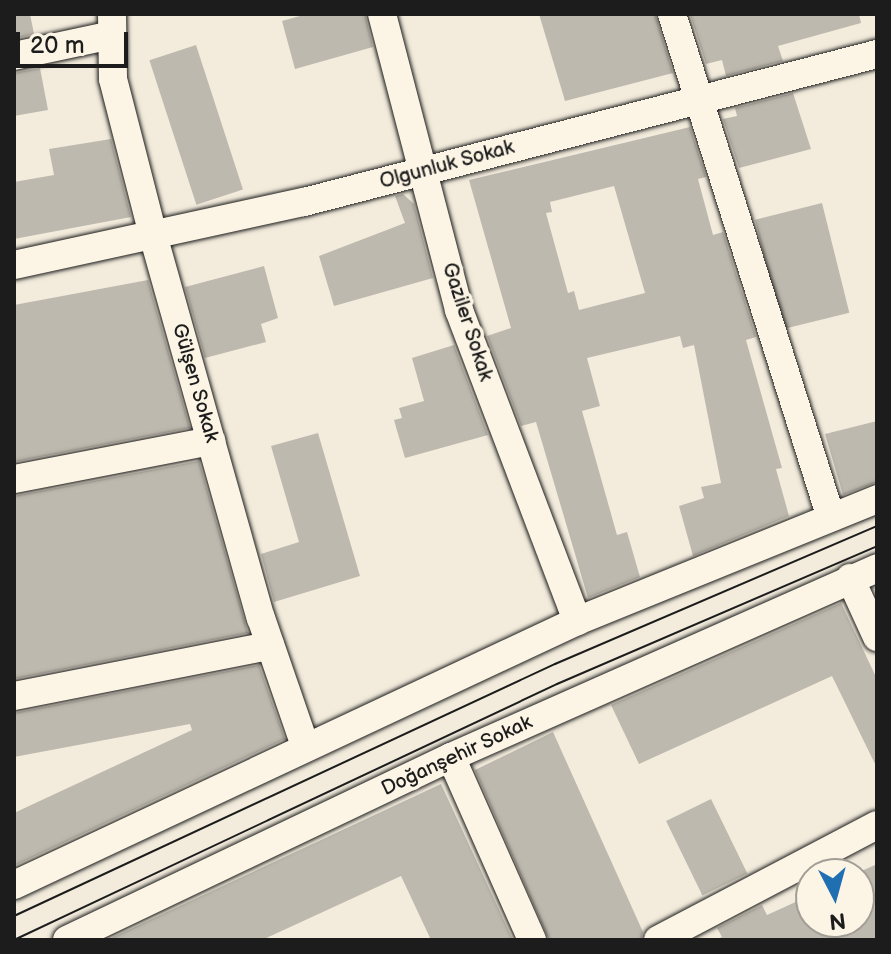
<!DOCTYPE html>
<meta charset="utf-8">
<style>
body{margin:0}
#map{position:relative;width:891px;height:954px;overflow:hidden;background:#f3ecdd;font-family:"Balsamiq Sans",sans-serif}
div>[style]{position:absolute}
.building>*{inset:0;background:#beb9ae;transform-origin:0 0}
.roads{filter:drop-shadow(0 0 2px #1c1c1c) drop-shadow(0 0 2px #1c1c1c)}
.street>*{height:28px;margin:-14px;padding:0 14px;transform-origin:14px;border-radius:14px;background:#fcf5e5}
.tram>*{height:2px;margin:-1px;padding:0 1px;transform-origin:1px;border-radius:1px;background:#1c1c1c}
span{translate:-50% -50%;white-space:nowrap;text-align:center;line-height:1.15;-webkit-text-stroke:7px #fcf5e5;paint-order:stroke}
.street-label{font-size:20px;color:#1c1c1c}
.frame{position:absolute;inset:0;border:16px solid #1c1c1c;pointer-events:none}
.north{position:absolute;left:795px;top:858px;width:80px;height:80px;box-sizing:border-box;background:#fcf5e5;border:2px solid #a29e95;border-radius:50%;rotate:174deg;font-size:22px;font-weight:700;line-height:32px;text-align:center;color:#1c1c1c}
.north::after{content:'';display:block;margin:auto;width:28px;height:36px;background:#1f6fb2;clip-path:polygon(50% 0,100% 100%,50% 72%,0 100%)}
.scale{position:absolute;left:16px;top:32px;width:112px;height:36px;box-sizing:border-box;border:4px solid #1c1c1c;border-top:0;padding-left:10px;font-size:24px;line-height:28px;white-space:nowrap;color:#1c1c1c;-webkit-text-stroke:6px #fcf5e5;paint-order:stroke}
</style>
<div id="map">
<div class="building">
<i style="clip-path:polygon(14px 14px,30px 14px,34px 34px,14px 39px)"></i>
<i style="clip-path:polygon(307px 14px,365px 14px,373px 47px,295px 69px,282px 21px)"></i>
<i style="clip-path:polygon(539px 14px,655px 14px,673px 73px,565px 101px)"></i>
<i style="clip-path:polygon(690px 14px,859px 14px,861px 23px,778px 46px,783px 61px,726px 76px,722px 60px,706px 64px)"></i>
<i style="left:196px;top:45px;width:152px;height:49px;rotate:72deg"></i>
<i style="clip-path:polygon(40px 68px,48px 110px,14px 116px,14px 73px)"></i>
<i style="clip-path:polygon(793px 93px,811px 149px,739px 168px,723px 119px,737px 116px,735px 108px)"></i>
<i style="clip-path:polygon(evenodd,690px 127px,706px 177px,698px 179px,713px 235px,723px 232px,756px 337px,746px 340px,782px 468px,776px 469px,789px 516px,693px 556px,679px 506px,704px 498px,701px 487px,721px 483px,694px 345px,683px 348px,680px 336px,587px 358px,600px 406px,582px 411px,617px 535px,627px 532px,640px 577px,588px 598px,536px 422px,521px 426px,487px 336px,511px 328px,469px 180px,690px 127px,614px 186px,645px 293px,579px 310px,574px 291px,568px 293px,546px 213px,552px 212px,550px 202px,614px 186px)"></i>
<i style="clip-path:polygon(111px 139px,131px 217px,14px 239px,14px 182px,54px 175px,49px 149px)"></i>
<i style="clip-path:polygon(403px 194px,414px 204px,433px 278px,334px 306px,319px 256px,405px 223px,395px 196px)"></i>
<i style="left:822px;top:203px;width:113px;height:69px;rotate:76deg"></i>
<i style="clip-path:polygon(264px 266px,278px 318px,261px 324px,266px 342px,205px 358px,185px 287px)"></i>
<i style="clip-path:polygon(148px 280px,190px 428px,14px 462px,14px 305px)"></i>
<i style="clip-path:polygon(454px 345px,488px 435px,405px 458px,394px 420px,402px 418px,399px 408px,424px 401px,412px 358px)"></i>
<i style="clip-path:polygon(877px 421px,877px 482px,843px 495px,825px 434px)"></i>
<i style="clip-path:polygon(318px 433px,360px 576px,274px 602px,261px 554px,299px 542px,271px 446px)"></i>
<i style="clip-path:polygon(199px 461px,248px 633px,14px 679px,14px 496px)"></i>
<i style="clip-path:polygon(841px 603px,877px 679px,877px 768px,832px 676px,639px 764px,611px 705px)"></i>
<i style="clip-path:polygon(259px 665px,285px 739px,14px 866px,14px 813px,192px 730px,190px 724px,14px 757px,14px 713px)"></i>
<i style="clip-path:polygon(553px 732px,643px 932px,641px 940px,549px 940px,475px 770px)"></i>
<i style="clip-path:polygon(441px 784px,513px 940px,431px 940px,401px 876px,262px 940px,107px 940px)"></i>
<i style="left:711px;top:799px;width:83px;height:50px;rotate:64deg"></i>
<i style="clip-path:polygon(877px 864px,877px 940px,714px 940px,722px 937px,717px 928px,762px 905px,767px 915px,811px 895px,811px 922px,859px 922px,855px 874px)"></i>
</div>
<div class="roads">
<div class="street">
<i style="left:112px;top:14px;width:65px;rotate:89.1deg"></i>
<i style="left:113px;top:79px;width:161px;rotate:75.6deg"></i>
<i style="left:153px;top:235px;width:398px;rotate:74.3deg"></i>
<i style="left:261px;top:618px;width:135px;rotate:71deg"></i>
<i style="left:382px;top:14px;width:306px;rotate:75.4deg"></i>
<i style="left:459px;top:310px;width:333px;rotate:69.2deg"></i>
<i style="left:672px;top:14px;width:528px;rotate:72.49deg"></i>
<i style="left:14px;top:56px;width:100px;rotate:-12.1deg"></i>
<i style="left:14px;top:265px;width:297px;rotate:-12.3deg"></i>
<i style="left:304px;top:202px;width:592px;rotate:-14.48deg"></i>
<i style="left:14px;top:479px;width:201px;rotate:-10.9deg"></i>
<i style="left:850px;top:578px;width:65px;rotate:65.4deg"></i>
<i style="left:14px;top:696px;width:261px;rotate:-11.1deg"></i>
<i style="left:451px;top:757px;width:200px;rotate:66.1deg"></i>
<i style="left:14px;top:885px;width:622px;rotate:-25.12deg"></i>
<i style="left:577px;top:621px;width:324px;rotate:-22.1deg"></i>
<i style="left:67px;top:940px;width:425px;rotate:-25.5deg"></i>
<i style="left:451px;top:757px;width:466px;rotate:-23.9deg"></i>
<i style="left:658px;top:940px;width:247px;rotate:-27.7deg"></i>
</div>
</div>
<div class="tram">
<i style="left:14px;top:916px;width:597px;rotate:-24.98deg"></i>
<i style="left:555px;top:664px;width:350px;rotate:-23.2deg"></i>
<i style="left:14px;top:940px;width:600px;rotate:-25.24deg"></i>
<i style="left:557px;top:684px;width:348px;rotate:-23.3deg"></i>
</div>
<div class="street-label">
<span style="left:447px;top:165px;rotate:-15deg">Olgunluk Sokak</span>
<span style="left:467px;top:322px;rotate:72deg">Gaziler Sokak</span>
<span style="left:195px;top:383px;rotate:74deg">Gülşen Sokak</span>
<span style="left:457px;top:756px;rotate:-25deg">Doğanşehir Sokak</span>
</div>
<div class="frame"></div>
<div class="north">N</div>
<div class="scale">20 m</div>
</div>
